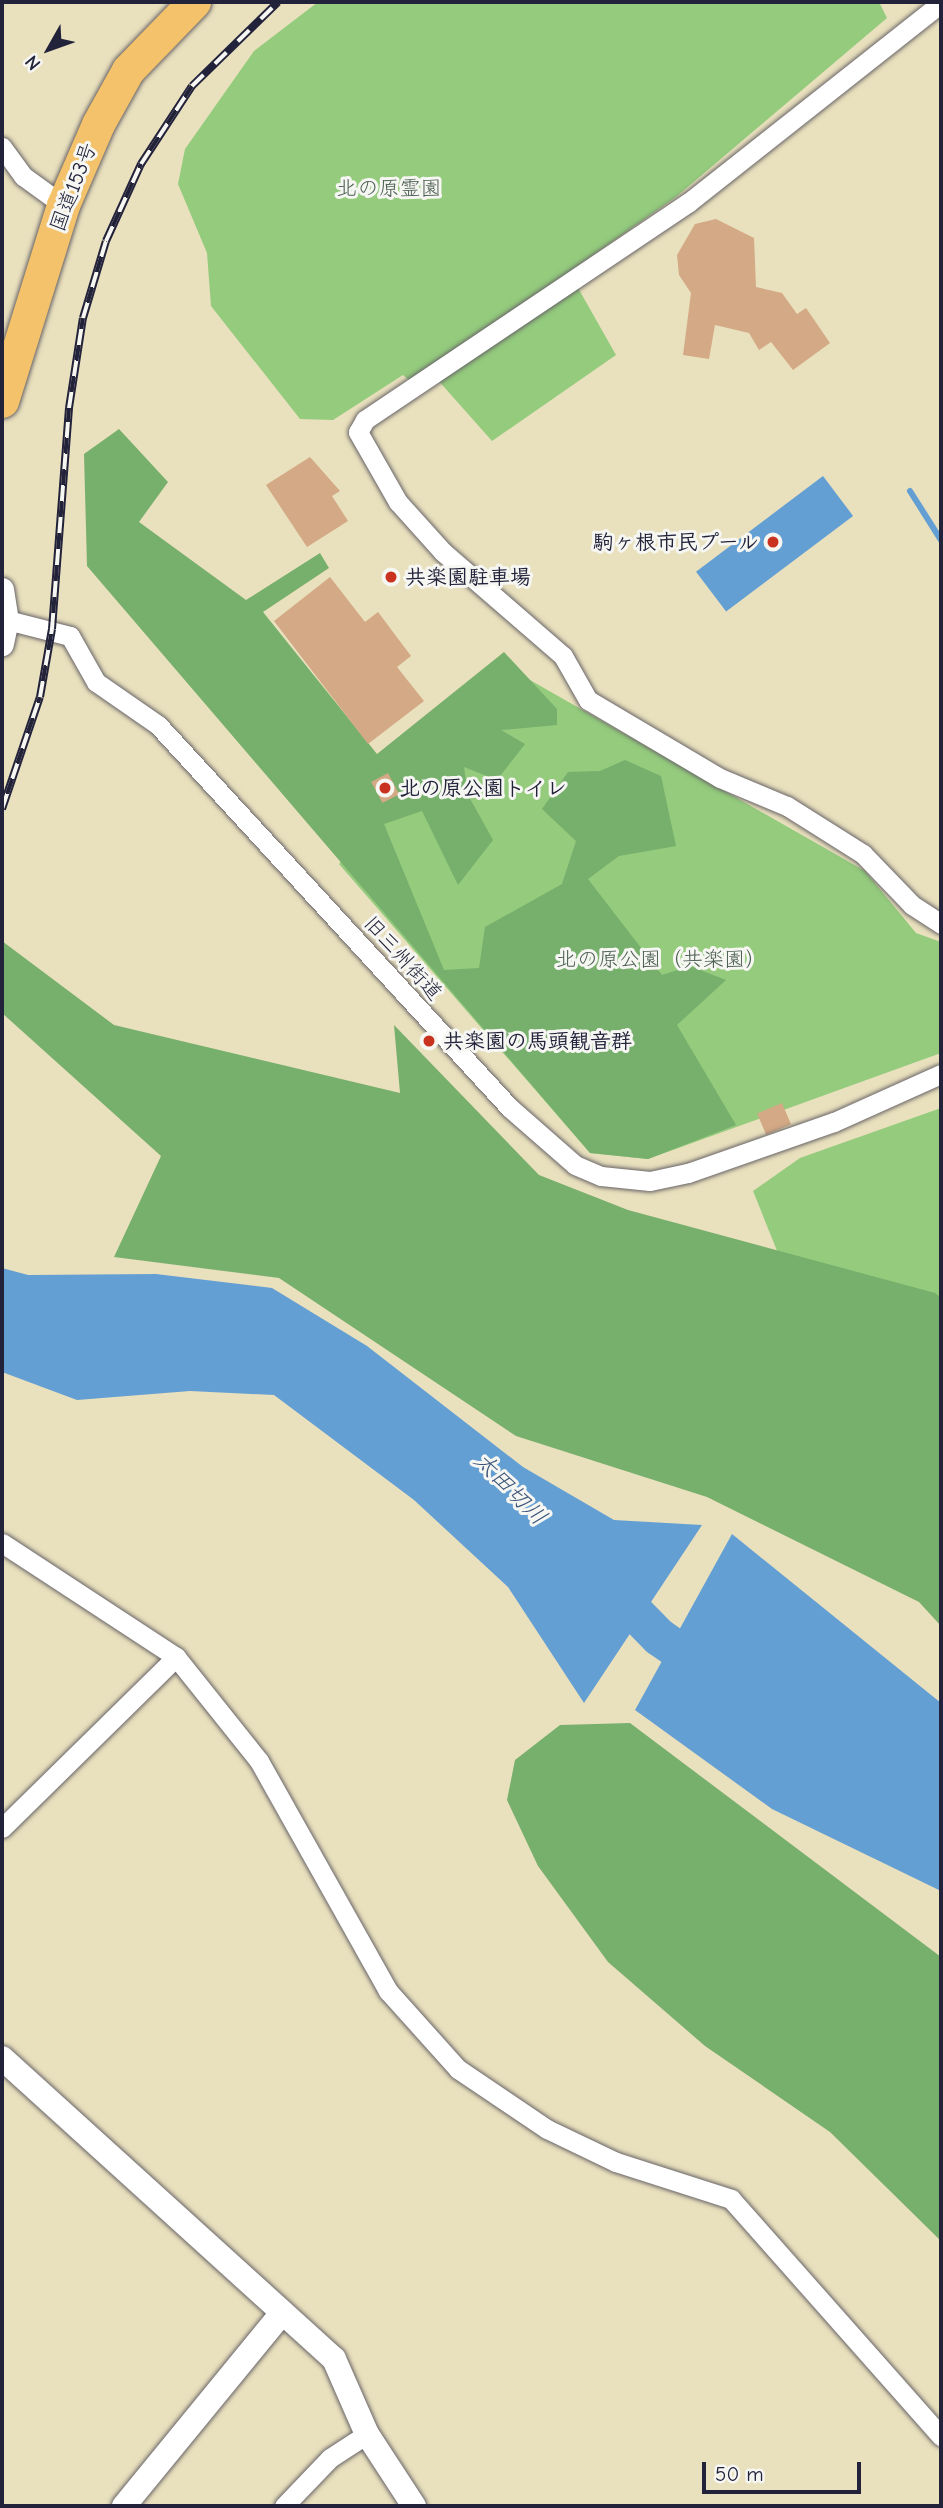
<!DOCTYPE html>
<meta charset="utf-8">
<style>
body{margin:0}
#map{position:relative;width:943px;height:2508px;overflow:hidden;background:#e9e0bd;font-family:"Comic Neue","Klee One",sans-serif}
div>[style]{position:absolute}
.green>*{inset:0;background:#94cb7d}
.forest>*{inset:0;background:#77af6c}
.water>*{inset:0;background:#649fd4;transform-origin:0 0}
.stream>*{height:6px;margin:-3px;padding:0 3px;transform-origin:3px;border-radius:3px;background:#649fd4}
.river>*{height:38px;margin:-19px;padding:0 19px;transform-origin:19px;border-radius:19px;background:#649fd4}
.building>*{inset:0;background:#d4a985;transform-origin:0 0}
.roads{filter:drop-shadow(0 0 2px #686468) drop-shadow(0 0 2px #686468)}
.minor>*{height:19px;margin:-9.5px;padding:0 9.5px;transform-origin:9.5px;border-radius:9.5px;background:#fff}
.tertiary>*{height:24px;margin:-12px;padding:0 12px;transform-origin:12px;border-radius:12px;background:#fff}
.trunk>*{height:33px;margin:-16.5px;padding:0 16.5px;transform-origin:16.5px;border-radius:16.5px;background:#f3c26a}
.rail>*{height:8px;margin-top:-4px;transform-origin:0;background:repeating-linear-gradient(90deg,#f6f6f2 0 16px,#22223b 0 32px);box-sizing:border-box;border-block:2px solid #22223b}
.dots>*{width:19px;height:19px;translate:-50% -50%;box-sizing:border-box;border:4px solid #f6f6f2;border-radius:50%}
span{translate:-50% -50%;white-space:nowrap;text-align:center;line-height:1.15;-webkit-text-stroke:6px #f6f6f2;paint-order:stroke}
.street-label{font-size:21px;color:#22223b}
.park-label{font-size:21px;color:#4a5d52}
.poi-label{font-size:21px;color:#22223b;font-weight:700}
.right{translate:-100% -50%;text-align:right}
.left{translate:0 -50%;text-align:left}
.water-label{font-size:23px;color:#3c5478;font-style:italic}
.frame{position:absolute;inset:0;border:4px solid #22223b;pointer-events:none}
.north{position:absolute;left:14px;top:14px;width:70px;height:70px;-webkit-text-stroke:5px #f6f6f2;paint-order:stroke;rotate:230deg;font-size:19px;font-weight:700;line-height:28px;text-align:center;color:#22223b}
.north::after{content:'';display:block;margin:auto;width:24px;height:32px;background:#22223b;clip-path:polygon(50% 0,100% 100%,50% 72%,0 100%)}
.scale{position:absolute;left:702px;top:2462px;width:159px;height:32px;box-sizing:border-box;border:4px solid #22223b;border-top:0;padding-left:9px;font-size:21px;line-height:24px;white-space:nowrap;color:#22223b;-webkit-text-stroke:5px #f6f6f2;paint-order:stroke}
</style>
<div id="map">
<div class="green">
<i style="clip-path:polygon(318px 2px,879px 2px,887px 18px,676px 197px,569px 272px,616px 355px,492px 441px,429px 370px,411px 382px,403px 375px,333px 420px,300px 419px,211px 306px,207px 253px,178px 184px,185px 149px,254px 51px)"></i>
<i style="clip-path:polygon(500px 663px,865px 871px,916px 933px,941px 942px,941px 1053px,648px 1159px,590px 1153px,339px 864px)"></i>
<i style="clip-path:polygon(941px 1108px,941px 1320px,790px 1283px,753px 1191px,800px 1158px)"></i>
</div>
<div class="forest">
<i style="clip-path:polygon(119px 429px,168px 482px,139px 522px,246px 600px,320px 553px,329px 568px,263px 612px,377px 754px,504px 652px,557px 709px,557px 725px,501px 730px,525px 744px,497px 780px,464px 767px,468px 795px,493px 840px,458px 885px,422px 811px,384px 824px,444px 970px,479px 968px,485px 927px,562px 884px,576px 841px,542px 809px,568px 772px,600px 771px,625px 760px,661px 776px,676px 846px,619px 856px,588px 879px,662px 975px,690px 966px,726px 980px,677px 1025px,736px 1125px,648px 1159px,590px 1153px,87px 566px,84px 454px)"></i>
<i style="clip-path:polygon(2px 941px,114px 1025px,400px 1093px,394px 1025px,539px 1175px,628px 1210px,935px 1293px,941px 1298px,941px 1626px,919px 1602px,707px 1497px,516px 1436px,279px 1278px,114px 1257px,161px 1156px,2px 1013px)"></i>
<i style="clip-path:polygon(630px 1723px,941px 1957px,941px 2241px,830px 2132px,705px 2046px,608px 1962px,538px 1866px,507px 1800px,515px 1760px,560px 1725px)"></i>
</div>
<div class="water">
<i style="left:823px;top:476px;width:50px;height:159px;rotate:53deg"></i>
<i style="clip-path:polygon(2px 1268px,28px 1275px,156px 1274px,272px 1288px,367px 1346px,523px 1467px,614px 1520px,702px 1525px,584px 1703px,508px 1587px,414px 1500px,274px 1395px,190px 1391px,77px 1400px,2px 1372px)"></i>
<i style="clip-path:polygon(732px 1534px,941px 1703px,941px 1891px,772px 1809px,635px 1710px)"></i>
</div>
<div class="stream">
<i style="left:910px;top:491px;width:58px;rotate:57.7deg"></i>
</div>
<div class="river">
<i style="left:603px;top:1580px;width:80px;rotate:45.5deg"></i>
<i style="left:659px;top:1637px;width:67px;rotate:34.6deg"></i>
</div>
<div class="building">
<i style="clip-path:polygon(716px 219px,754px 238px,756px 287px,782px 293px,797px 314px,806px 308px,830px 343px,793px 370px,771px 342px,759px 350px,749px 333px,715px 325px,709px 359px,683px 355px,691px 293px,679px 275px,677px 255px,695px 224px)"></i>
<i style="clip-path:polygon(310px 457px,340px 491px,332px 496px,348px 521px,307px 547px,266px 485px)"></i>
<i style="clip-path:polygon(330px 577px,365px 622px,378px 612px,411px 656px,397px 667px,424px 701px,368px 744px,274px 621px)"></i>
<i style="left:388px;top:773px;width:24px;height:19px;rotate:62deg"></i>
<i style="left:782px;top:1103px;width:23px;height:27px;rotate:67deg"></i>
</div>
<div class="roads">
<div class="minor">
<i style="left:941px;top:3px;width:321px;rotate:141.7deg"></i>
<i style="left:689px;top:202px;width:391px;rotate:146.1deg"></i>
<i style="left:365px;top:420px;width:14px;rotate:120deg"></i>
<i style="left:358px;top:432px;width:81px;rotate:60.3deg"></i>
<i style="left:398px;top:502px;width:67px;rotate:48deg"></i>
<i style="left:443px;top:552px;width:159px;rotate:40.9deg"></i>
<i style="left:563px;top:656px;width:51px;rotate:60.4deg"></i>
<i style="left:588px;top:700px;width:153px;rotate:30.6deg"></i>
<i style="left:720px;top:778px;width:73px;rotate:22.7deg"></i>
<i style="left:787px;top:806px;width:90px;rotate:32.3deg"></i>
<i style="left:863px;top:854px;width:71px;rotate:46.1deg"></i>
<i style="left:912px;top:905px;width:35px;rotate:33deg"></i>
<i style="left:2px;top:147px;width:36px;rotate:54deg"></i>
<i style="left:23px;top:176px;width:49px;rotate:35.9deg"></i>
<i style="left:7px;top:620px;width:65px;rotate:14.3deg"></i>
<i style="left:70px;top:636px;width:53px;rotate:60.5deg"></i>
<i style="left:96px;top:682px;width:75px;rotate:34.7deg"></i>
<i style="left:158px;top:725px;width:520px;rotate:47.42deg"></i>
<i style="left:510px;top:1108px;width:86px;rotate:41.2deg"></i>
<i style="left:575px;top:1165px;width:28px;rotate:23deg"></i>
<i style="left:601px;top:1176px;width:49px;rotate:5.8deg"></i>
<i style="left:650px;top:1181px;width:39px;rotate:-12deg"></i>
<i style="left:688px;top:1173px;width:155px;rotate:-19.3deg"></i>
<i style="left:834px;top:1122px;width:117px;rotate:-24.2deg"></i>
<i style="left:2px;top:1543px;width:208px;rotate:33.2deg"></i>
<i style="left:176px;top:1657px;width:133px;rotate:51.4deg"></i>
<i style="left:259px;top:1761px;width:264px;rotate:60.7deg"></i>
<i style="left:388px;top:1991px;width:105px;rotate:48.1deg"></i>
<i style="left:458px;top:2069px;width:107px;rotate:34deg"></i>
<i style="left:547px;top:2129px;width:76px;rotate:25.6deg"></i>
<i style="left:616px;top:2162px;width:121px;rotate:17.8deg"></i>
<i style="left:731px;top:2199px;width:317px;rotate:48.5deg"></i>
<i style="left:2px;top:1828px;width:244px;rotate:-44.5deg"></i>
<i style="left:284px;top:2506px;width:66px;rotate:-46.2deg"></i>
<i style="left:330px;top:2458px;width:44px;rotate:-33deg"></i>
</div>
<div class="tertiary">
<i style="left:2px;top:590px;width:30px;rotate:81deg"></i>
<i style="left:7px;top:620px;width:25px;rotate:102deg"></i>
<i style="left:2px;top:2058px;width:448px;rotate:42.2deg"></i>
<i style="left:334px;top:2359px;width:82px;rotate:66.3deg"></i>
<i style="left:367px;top:2434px;width:86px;rotate:56.9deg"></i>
<i style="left:124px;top:2506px;width:248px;rotate:-50.7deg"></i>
</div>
<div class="trunk">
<i style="left:2px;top:401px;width:205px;rotate:-72.7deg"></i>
<i style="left:63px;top:205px;width:88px;rotate:-66.6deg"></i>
<i style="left:98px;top:124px;width:62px;rotate:-60.9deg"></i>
<i style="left:128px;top:70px;width:95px;rotate:-45.9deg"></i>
</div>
</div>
<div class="rail">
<i style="left:2px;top:809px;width:118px;rotate:-71.3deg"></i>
<i style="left:40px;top:697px;width:69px;rotate:-80deg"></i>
<i style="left:52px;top:629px;width:222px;rotate:-85.6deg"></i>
<i style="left:69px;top:408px;width:91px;rotate:-81.2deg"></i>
<i style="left:83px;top:318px;width:80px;rotate:-73.4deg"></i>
<i style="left:106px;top:241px;width:85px;rotate:-65.6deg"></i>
<i style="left:141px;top:164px;width:93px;rotate:-56.8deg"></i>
<i style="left:192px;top:86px;width:120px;rotate:-44.3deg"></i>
</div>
<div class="dots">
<i style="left:773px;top:542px;background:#c8321e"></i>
<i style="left:391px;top:577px;background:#c8321e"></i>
<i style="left:385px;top:788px;background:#c8321e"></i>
<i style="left:429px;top:1041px;background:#c8321e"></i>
</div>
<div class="street-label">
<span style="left:73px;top:187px;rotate:-69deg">国道153号</span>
<span style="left:403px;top:958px;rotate:48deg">旧三州街道</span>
</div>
<div class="park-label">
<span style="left:389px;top:188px">北の原霊園</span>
<span style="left:661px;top:959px">北の原公園（共楽園）</span>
</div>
<div class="poi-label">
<span class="right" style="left:759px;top:542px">駒ヶ根市民プール</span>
<span class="left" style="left:405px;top:577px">共楽園駐車場</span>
<span class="left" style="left:399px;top:788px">北の原公園トイレ</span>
<span class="left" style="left:443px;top:1041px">共楽園の馬頭観音群</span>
</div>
<div class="water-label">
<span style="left:510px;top:1489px;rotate:45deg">太田切川</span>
</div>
<div class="frame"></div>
<div class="north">N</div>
<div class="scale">50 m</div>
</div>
